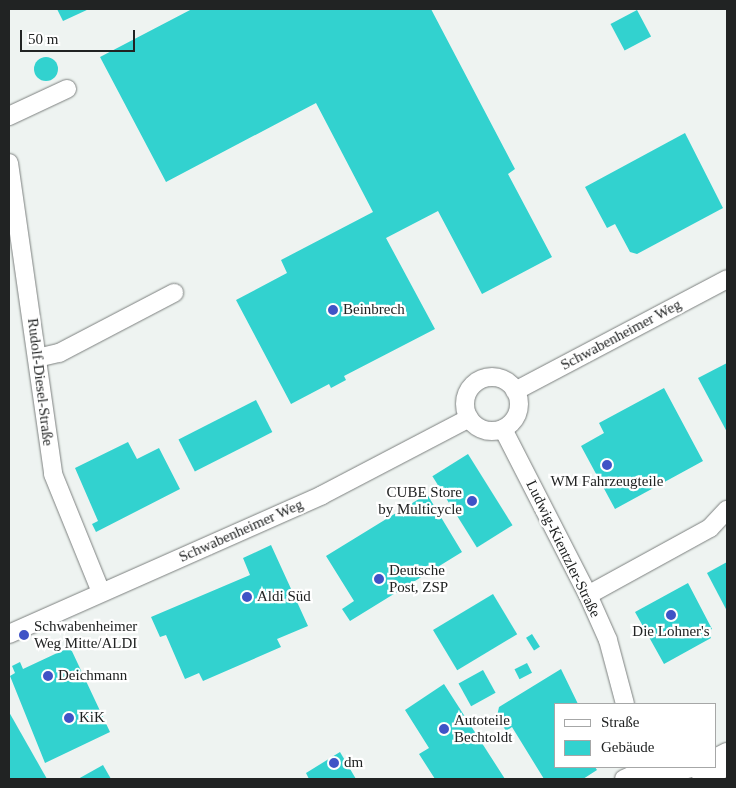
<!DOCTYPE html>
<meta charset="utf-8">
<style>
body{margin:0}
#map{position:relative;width:736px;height:788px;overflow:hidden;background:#eef3f1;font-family:"Times New Roman",serif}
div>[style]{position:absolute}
.building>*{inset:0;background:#32d2cf;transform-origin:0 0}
.round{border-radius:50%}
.roads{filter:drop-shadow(0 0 1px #7c807f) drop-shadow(0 0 1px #7c807f)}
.minor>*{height:18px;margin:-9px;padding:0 9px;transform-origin:9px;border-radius:9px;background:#fff}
.minor>.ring{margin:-9px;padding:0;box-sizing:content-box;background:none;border:18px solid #fff;border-radius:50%}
.dots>*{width:14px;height:14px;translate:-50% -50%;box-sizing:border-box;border:2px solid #fff;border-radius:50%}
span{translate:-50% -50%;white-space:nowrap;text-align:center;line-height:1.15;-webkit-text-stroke:4.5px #fff;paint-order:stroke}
.poi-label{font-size:15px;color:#212323}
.left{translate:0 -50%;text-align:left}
.right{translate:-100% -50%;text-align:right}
.street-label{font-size:15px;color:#212323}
.frame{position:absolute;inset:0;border:10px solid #212323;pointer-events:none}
.legend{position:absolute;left:554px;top:703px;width:162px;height:65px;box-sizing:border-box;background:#fff;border:1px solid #a6a7a7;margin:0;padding:6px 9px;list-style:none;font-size:15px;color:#212323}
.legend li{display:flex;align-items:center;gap:10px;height:25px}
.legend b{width:25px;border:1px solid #a6a7a7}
.scale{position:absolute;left:20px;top:30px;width:115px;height:22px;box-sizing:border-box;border:2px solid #212323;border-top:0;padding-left:6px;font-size:15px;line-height:18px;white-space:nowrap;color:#212323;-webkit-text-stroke:4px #fff;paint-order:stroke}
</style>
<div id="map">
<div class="building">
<i style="clip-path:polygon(57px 9px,89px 9px,63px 21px)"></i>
<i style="clip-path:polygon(192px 9px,431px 9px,515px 169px,508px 174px,552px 257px,482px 294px,438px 211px,386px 238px,435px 329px,344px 376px,346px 380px,331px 388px,329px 384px,291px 404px,236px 300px,287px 273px,281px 260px,373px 212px,316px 103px,166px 182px,100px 57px)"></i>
<i style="left:637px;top:10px;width:30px;height:30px;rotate:62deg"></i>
<i class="round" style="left:34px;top:57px;width:24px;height:24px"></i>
<i style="clip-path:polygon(685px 133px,723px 208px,637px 254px,630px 252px,615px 224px,607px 228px,585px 187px)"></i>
<i style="clip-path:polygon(727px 363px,727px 432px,698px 378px)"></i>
<i style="clip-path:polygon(664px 388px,703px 461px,615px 509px,581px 446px,604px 433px,599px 423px)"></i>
<i style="left:256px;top:400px;width:36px;height:87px;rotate:63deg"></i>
<i style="clip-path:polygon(128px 442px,137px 459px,159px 448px,180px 489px,96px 532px,92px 524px,98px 521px,75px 468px)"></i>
<i style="left:468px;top:454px;width:84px;height:42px;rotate:58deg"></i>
<i style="clip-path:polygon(427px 494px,462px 552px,350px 621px,342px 609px,354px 601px,326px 556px)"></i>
<i style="clip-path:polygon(271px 545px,308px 626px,277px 639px,281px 647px,203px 681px,199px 673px,185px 679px,166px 635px,160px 637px,151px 617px,250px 575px,243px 558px)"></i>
<i style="clip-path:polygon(727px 562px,727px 611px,707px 573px)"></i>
<i style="clip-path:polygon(688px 583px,712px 629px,707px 631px,711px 638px,664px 664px,635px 612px)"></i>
<i style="left:493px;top:594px;width:47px;height:70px;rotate:59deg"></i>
<i style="left:532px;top:634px;width:15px;height:7px;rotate:58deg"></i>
<i style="clip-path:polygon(70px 647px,110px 732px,45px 763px,10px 676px,15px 673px,12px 666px,20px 662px,23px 669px)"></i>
<i style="left:527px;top:663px;width:11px;height:14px;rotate:63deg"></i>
<i style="clip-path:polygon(561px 669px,578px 704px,555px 704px,555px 767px,595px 767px,597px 770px,583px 779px,544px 779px,512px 727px,506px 731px,497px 716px,499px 707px)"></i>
<i style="left:483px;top:670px;width:26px;height:28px;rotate:61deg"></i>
<i style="clip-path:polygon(444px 684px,505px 779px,435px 779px,419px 754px,429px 748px,405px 710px)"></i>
<i style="clip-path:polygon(9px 712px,47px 779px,9px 779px)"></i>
<i style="clip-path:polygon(340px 752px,356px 779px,309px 779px,306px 773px)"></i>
<i style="clip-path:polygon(103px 765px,111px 779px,78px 779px)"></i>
</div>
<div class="roads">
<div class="minor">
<i style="left:9px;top:116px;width:64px;rotate:-25deg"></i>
<i style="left:9px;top:163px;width:314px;rotate:81.9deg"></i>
<i style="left:53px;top:474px;width:127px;rotate:67.9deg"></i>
<i style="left:37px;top:358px;width:23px;rotate:-13deg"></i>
<i style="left:59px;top:353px;width:130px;rotate:-27.6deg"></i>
<i class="ring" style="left:465px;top:377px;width:36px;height:36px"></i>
<i style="left:515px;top:391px;width:240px;rotate:-27.8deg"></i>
<i style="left:503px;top:429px;width:186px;rotate:62.9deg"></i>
<i style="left:588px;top:595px;width:49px;rotate:66deg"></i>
<i style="left:608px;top:640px;width:66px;rotate:75.1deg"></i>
<i style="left:588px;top:595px;width:139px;rotate:-28.8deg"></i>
<i style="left:710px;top:528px;width:25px;rotate:-47deg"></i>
<i style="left:9px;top:634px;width:342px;rotate:-23.9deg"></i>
<i style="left:322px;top:495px;width:166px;rotate:-27.6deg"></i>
<i style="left:715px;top:758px;width:13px;rotate:-27deg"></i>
<i style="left:657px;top:776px;width:39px;rotate:-13deg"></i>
<i style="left:624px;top:779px;width:17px;rotate:-24deg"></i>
<i style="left:640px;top:772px;width:22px;rotate:18deg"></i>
<i style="left:701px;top:779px;width:29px;rotate:-25deg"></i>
</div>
</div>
<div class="dots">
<i style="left:333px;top:310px;background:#3f53c6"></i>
<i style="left:607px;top:465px;background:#3f53c6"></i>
<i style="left:472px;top:501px;background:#3f53c6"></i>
<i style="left:379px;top:579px;background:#3f53c6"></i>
<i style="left:247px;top:597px;background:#3f53c6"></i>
<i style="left:671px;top:615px;background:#3f53c6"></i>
<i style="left:24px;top:635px;background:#3f53c6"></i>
<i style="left:48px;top:676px;background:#3f53c6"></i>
<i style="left:69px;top:718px;background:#3f53c6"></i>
<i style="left:444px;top:729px;background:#3f53c6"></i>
<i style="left:334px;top:763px;background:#3f53c6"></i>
</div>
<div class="poi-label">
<span class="left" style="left:343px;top:310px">Beinbrech</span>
<span style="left:607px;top:482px">WM Fahrzeugteile</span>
<span class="right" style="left:462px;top:501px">CUBE Store<br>by Multicycle</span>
<span class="left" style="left:389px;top:579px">Deutsche<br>Post, ZSP</span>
<span class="left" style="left:257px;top:597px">Aldi Süd</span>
<span class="left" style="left:34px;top:635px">Schwabenheimer<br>Weg Mitte/ALDI</span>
<span style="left:671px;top:632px">Die Lohner's</span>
<span class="left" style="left:58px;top:676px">Deichmann</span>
<span class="left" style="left:79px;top:718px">KiK</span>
<span class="left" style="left:454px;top:729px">Autoteile<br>Bechtoldt</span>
<span class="left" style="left:344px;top:763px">dm</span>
</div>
<div class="street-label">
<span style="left:621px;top:335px;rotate:-28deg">Schwabenheimer Weg</span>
<span style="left:40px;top:382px;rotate:83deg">Rudolf-Diesel-Straße</span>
<span style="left:241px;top:531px;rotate:-24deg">Schwabenheimer Weg</span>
<span style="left:563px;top:549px;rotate:64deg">Ludwig-Kientzler-Straße</span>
</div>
<div class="frame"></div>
<ul class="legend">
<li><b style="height:6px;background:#fff"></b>Straße</li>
<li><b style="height:14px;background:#32d2cf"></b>Gebäude</li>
</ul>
<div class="scale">50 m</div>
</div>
